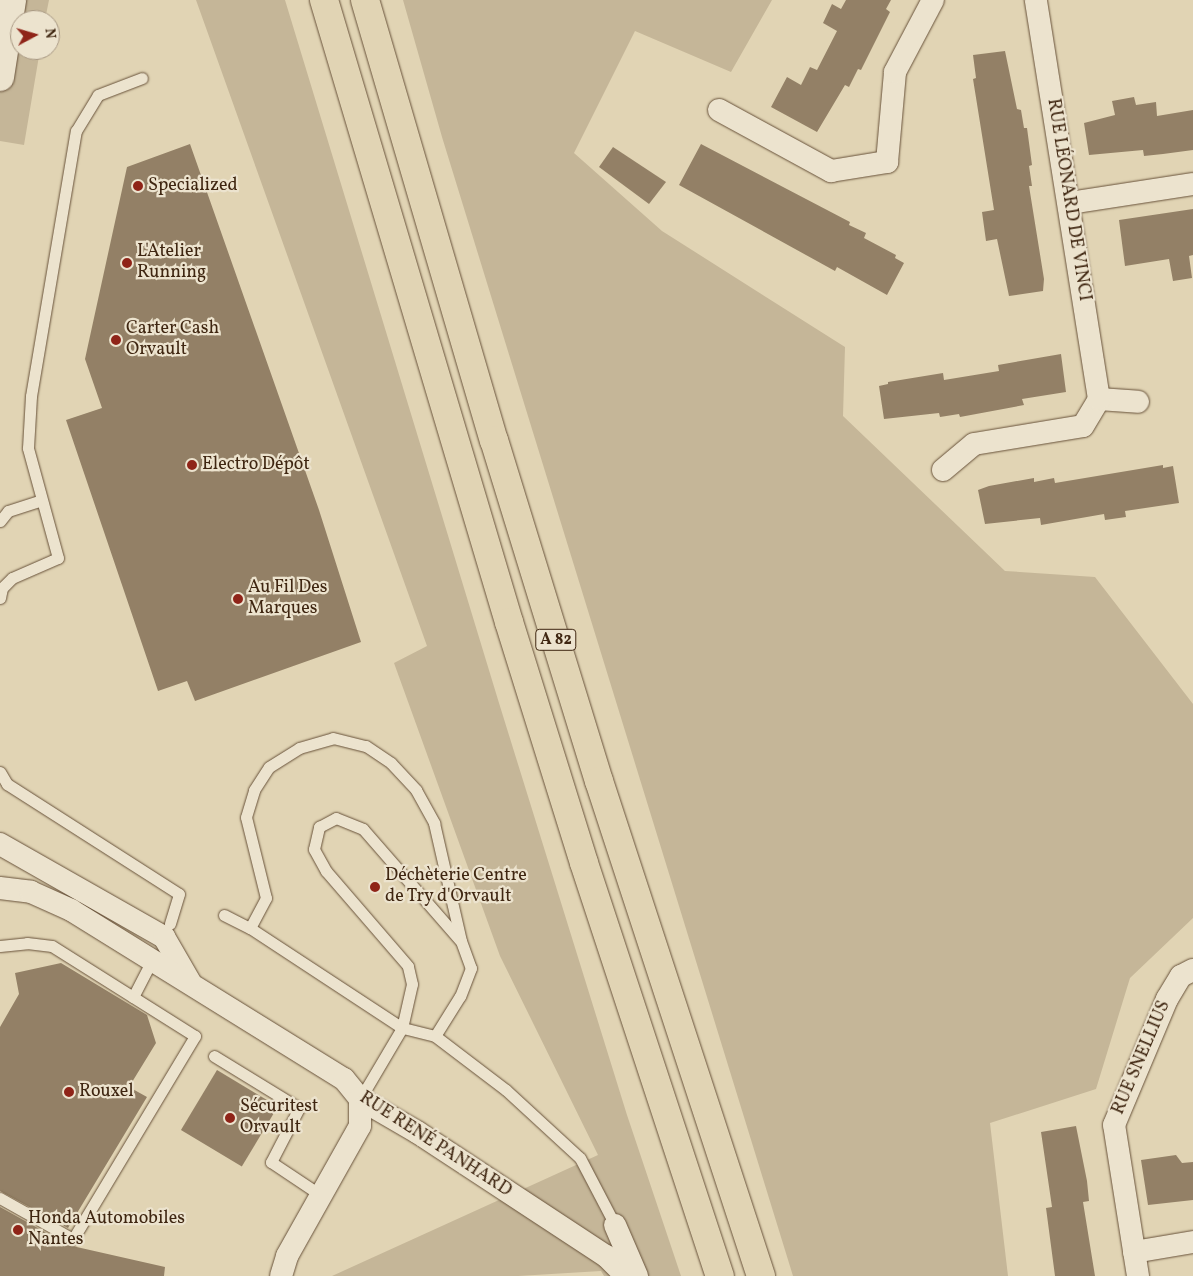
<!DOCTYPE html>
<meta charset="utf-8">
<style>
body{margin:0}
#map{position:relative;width:1193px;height:1276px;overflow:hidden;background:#e1d4b4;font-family:Vollkorn,serif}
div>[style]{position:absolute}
.green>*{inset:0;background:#c5b698}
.building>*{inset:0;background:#938066;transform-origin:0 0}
.roads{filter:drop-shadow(0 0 1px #68523a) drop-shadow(0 0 1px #68523a)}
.lane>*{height:11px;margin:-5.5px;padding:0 5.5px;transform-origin:5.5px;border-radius:5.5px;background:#ece3ce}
.street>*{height:22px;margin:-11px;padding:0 11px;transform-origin:11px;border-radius:11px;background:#ece3ce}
.secondary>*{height:28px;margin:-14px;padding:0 14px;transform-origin:14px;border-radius:14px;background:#ece3ce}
.highway>*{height:28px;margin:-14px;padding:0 14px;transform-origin:14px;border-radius:14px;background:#e1d4b4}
.dots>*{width:14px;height:14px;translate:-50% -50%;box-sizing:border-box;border:2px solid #ece3ce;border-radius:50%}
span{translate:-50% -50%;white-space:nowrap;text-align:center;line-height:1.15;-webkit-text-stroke:4.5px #ece3ce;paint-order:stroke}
.shield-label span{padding:1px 4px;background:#ece3ce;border:1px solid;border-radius:4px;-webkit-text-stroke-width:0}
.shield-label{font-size:16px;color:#3f2611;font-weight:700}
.poi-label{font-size:18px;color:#3f2611}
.left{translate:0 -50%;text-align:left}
.street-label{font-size:18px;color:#3f2611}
.north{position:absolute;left:10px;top:10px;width:50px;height:50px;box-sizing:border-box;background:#ece3ce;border:1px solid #a79782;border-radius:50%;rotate:84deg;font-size:14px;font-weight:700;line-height:20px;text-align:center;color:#3f2611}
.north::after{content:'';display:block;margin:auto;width:18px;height:22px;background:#8f2418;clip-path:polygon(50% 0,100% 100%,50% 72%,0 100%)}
</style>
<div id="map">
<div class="green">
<i style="clip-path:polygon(0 0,49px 0,45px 20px,20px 20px,20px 50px,40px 50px,24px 145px,0 141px)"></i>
<i style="clip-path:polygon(196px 0,285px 0,499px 703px,627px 1115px,681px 1276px,604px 1276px,601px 1271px,518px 1276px,332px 1276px,598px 1155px,500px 956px,394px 663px,427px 646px)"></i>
<i style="clip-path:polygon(403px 0,772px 0,731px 72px,635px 31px,574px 153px,662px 231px,845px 347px,843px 416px,1005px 571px,1095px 577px,1193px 704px,1193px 918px,1130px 978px,1096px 1089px,990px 1123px,1008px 1276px,793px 1276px,442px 137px)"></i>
</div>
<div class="building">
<i style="clip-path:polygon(846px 0,891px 0,886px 9px,890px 12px,861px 70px,858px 69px,849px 87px,845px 85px,817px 132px,771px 107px,787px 77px,801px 85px,810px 67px,817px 70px,837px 31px,823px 23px,832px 4px,841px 9px)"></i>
<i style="clip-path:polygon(1005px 51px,1017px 109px,1021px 110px,1024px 128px,1027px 128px,1032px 165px,1029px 166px,1032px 186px,1029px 186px,1044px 279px,1043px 291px,1009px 296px,997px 239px,986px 241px,982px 212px,994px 210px,973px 79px,976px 78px,973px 55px)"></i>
<i style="clip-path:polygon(1134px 97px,1136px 105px,1156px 102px,1157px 116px,1193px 110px,1193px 150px,1163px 154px,1144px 156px,1143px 150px,1089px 155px,1084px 123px,1115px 115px,1112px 101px)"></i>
<i style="clip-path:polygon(190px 144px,319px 510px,361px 642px,195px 701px,187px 681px,158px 691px,66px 420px,102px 408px,85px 359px,127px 167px)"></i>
<i style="clip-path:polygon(701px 144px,850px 222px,849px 225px,866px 233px,864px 238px,896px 255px,895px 258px,904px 263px,887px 295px,837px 267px,835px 271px,679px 185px)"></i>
<i style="clip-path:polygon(613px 147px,666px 182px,649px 204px,599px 167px)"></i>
<i style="clip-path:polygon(1193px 209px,1193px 255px,1189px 256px,1192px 278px,1173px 281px,1169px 259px,1125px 266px,1119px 220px)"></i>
<i style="clip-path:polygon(1061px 354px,1066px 392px,1022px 399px,1024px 405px,960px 417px,959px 414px,940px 417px,939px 413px,884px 419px,879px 386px,888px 384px,888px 382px,943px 373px,944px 380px,999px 371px,998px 365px)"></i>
<i style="clip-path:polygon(1163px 465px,1163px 468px,1173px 466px,1179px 503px,1125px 511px,1126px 517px,1105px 520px,1104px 514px,1041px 525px,1040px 518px,985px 524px,978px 490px,989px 486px,1034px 478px,1034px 482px,1054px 478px,1055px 483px)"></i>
<i style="clip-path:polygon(61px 963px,147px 1015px,156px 1043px,129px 1087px,147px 1097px,68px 1228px,0 1191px,0 1027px,19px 994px,15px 973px)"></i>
<i style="left:217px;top:1070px;width:71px;height:70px;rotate:31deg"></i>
<i style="clip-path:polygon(1076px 1126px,1087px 1181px,1089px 1201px,1083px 1202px,1095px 1276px,1055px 1276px,1046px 1208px,1052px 1207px,1041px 1132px)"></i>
<i style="clip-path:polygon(1176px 1155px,1182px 1163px,1193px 1162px,1193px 1200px,1148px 1205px,1141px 1160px)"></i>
<i style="clip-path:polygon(0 1207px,61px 1241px,59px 1243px,165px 1267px,164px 1276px,0 1276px)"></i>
</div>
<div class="roads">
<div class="lane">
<i style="left:0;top:521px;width:13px;rotate:-51deg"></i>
<i style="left:8px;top:511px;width:35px;rotate:-18deg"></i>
<i style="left:0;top:598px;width:10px;rotate:-79deg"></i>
<i style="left:2px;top:588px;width:14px;rotate:-45deg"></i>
<i style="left:12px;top:578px;width:50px;rotate:-23.5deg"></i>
<i style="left:58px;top:558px;width:114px;rotate:-105.3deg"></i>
<i style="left:28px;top:448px;width:52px;rotate:-86.7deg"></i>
<i style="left:31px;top:396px;width:269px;rotate:-80.4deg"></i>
<i style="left:76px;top:131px;width:42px;rotate:-58.6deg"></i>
<i style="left:98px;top:95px;width:47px;rotate:-21.1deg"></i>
<i style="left:0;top:772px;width:14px;rotate:60deg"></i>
<i style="left:7px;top:784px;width:204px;rotate:32.6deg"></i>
<i style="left:179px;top:894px;width:31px;rotate:107deg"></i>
<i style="left:224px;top:915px;width:29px;rotate:27deg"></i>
<i style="left:250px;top:928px;width:182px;rotate:33.3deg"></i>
<i style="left:402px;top:1028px;width:82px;rotate:120.6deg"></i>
<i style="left:250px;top:928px;width:34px;rotate:-62deg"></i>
<i style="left:266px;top:898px;width:83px;rotate:-103.9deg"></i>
<i style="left:246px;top:817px;width:28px;rotate:-73deg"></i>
<i style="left:254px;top:790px;width:27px;rotate:-57deg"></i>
<i style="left:269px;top:767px;width:36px;rotate:-32deg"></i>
<i style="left:299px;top:748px;width:35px;rotate:-16deg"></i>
<i style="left:333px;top:738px;width:34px;rotate:14deg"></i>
<i style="left:366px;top:746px;width:30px;rotate:34deg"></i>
<i style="left:391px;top:763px;width:37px;rotate:47deg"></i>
<i style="left:416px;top:790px;width:38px;rotate:61deg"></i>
<i style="left:434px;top:823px;width:121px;rotate:77.1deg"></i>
<i style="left:461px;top:941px;width:29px;rotate:70deg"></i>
<i style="left:471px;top:968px;width:30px;rotate:111deg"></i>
<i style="left:460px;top:996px;width:47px;rotate:122deg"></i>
<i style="left:435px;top:1036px;width:89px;rotate:37.3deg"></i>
<i style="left:506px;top:1090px;width:100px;rotate:42.6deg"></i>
<i style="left:580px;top:1158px;width:76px;rotate:62.4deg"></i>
<i style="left:0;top:946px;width:27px;rotate:-6deg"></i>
<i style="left:27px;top:943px;width:25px;rotate:7deg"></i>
<i style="left:52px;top:946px;width:169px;rotate:32.2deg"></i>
<i style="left:195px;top:1036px;width:237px;rotate:121deg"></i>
<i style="left:73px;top:1239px;width:84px;rotate:-150.7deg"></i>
<i style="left:133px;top:997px;width:42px;rotate:-62.8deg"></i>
<i style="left:435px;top:1036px;width:34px;rotate:-166deg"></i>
<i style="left:402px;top:1028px;width:45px;rotate:-77.2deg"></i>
<i style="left:412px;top:984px;width:18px;rotate:-103deg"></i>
<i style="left:408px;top:966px;width:125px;rotate:-130.8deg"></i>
<i style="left:326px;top:871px;width:25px;rotate:-119deg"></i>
<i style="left:314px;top:849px;width:23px;rotate:-77deg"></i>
<i style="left:319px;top:827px;width:19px;rotate:-28deg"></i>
<i style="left:336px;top:818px;width:29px;rotate:22deg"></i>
<i style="left:363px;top:829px;width:147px;rotate:48.9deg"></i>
<i style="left:214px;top:1056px;width:100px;rotate:31.5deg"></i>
<i style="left:299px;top:1108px;width:61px;rotate:117.4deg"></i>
<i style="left:271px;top:1162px;width:61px;rotate:33.7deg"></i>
</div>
<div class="street">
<i style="left:719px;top:110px;width:128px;rotate:28.6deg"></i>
<i style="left:831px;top:171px;width:57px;rotate:-9.1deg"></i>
<i style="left:887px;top:162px;width:90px;rotate:-84.9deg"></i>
<i style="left:895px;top:72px;width:81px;rotate:-62.2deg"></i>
<i style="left:1070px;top:203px;width:124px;rotate:-8.8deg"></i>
<i style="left:1099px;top:399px;width:39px;rotate:4deg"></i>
<i style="left:943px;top:470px;width:40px;rotate:-40deg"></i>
<i style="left:974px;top:444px;width:110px;rotate:-9.4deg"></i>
<i style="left:1083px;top:426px;width:31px;rotate:-59deg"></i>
<i style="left:1099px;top:399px;width:404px;rotate:-99deg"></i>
<i style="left:0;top:844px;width:189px;rotate:29.6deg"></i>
<i style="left:164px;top:937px;width:52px;rotate:60deg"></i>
<i style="left:0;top:888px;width:31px;rotate:7deg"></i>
<i style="left:31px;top:892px;width:44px;rotate:24.2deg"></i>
<i style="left:71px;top:910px;width:321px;rotate:31.8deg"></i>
<i style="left:344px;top:1079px;width:26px;rotate:51deg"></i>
<i style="left:360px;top:1099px;width:66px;rotate:30.1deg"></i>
<i style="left:417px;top:1132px;width:226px;rotate:33.3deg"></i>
<i style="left:606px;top:1256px;width:28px;rotate:45deg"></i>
<i style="left:615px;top:1225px;width:56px;rotate:66.7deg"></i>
<i style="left:1134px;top:1252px;width:60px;rotate:-9.6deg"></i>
<i style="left:281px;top:1276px;width:21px;rotate:-73deg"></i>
<i style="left:287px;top:1256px;width:149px;rotate:-60.7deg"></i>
<i style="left:360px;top:1126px;width:27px;rotate:-90deg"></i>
<i style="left:1138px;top:1276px;width:153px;rotate:-99deg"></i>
<i style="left:1114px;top:1125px;width:137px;rotate:-67.2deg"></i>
<i style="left:1167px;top:999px;width:27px;rotate:-59deg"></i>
<i style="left:1181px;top:976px;width:13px;rotate:-27deg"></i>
</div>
<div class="secondary">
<i style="left:0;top:77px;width:78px;rotate:-81.1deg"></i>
</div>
<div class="highway">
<i style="left:324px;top:0;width:649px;rotate:73.44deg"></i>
<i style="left:509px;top:622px;width:252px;rotate:72.7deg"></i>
<i style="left:584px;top:863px;width:435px;rotate:71.8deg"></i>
<i style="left:365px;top:0;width:459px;rotate:73.7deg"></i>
<i style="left:494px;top:440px;width:357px;rotate:72.9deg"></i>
<i style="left:599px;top:781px;width:521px;rotate:71.88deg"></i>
</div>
</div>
<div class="dots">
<i style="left:138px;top:186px;background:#8f2418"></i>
<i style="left:127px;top:263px;background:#8f2418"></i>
<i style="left:116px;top:340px;background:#8f2418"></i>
<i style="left:192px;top:465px;background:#8f2418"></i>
<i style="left:238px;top:599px;background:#8f2418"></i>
<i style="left:375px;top:887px;background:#8f2418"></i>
<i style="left:69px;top:1092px;background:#8f2418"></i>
<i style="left:230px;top:1118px;background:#8f2418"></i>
<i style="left:18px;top:1230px;background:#8f2418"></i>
</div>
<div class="shield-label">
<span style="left:556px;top:640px">A 82</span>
</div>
<div class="poi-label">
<span class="left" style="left:148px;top:186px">Specialized</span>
<span class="left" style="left:137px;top:263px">L'Atelier<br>Running</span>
<span class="left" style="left:126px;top:340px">Carter Cash<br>Orvault</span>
<span class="left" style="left:202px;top:465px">Electro Dépôt</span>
<span class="left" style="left:248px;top:599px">Au Fil Des<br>Marques</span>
<span class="left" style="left:385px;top:887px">Déchèterie Centre<br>de Try d'Orvault</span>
<span class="left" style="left:79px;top:1092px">Rouxel</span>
<span class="left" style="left:240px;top:1118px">Sécuritest<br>Orvault</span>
<span class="left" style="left:28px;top:1230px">Honda Automobiles<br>Nantes</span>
</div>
<div class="street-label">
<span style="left:1068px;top:200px;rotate:81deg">RUE LÉONARD DE VINCI</span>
<span style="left:1142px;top:1058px;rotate:-67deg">RUE SNELLIUS</span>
<span style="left:435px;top:1145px;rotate:33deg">RUE RENÉ PANHARD</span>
</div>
<div class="north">N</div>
</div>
